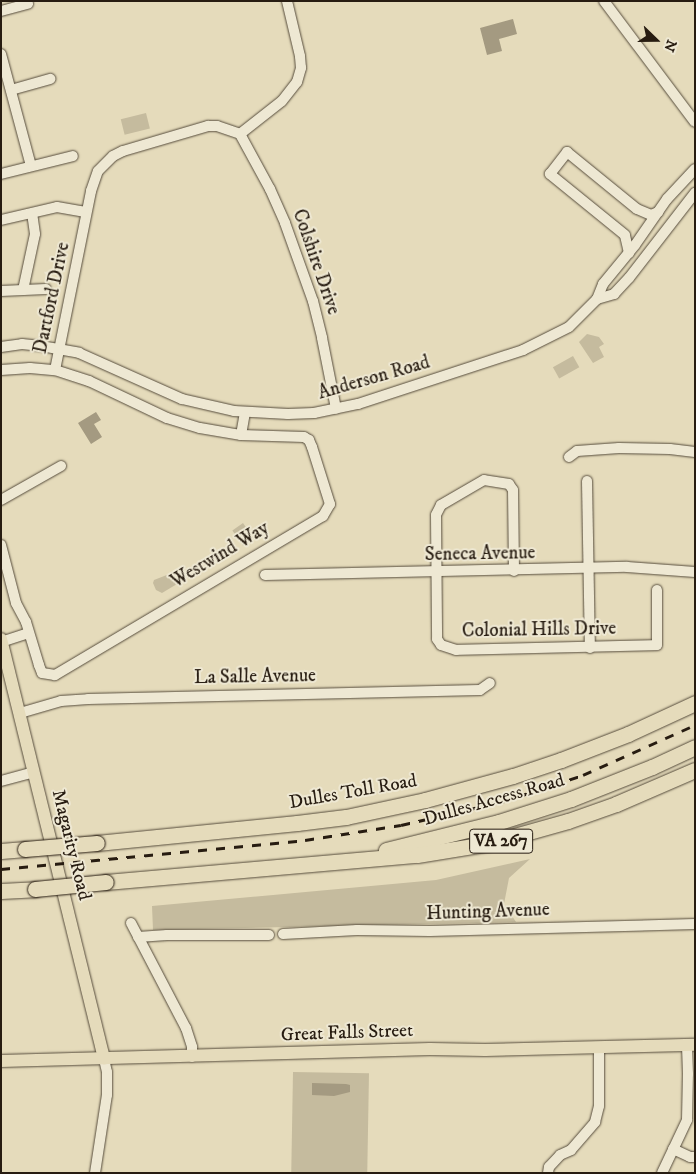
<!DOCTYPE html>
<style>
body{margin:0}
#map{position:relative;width:696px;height:1174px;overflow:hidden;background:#e5dbbb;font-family:"IM FELL DW Pica",serif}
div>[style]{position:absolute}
.green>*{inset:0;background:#c5bb9e;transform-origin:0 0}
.water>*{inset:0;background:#a49a81}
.roads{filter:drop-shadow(0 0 1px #564c3c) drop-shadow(0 0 1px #564c3c)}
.minor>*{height:10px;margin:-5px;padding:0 5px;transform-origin:5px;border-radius:5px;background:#eee8d3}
.major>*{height:12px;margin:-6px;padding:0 6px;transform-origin:6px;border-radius:6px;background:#e5dbbb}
.highway>*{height:15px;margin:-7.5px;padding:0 7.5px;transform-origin:7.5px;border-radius:7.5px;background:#e5dbbb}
.rail>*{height:2.5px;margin-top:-1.25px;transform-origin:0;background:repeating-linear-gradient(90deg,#271c11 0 9px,transparent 0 18px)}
.bridges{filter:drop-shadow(0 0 1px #271c11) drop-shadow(0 0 1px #271c11)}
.highway-bridge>*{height:15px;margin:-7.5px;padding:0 7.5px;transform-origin:7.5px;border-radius:7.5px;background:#e5dbbb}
span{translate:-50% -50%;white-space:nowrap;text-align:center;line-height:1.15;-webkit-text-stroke:4px #eee8d3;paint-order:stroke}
.shield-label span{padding:1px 4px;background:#eee8d3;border:1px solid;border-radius:4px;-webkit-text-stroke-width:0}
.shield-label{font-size:18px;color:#271c11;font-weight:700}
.street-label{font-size:19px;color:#271c11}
.frame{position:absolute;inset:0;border:2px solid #271c11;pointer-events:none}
.north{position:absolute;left:631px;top:15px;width:50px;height:50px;-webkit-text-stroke:4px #eee8d3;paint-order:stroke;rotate:112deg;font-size:14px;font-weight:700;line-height:20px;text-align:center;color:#271c11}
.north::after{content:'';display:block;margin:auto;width:18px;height:22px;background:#271c11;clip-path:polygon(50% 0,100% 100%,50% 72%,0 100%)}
</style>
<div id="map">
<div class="green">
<i style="left:146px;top:113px;width:16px;height:26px;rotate:76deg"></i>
<i style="clip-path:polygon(587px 334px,599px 337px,604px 344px,599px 347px,604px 357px,593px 363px,579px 342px)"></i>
<i style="left:573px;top:356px;width:13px;height:23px;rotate:61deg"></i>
<i style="left:243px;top:523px;width:19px;height:13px;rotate:55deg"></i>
<i style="clip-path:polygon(177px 571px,182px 581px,162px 593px,156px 590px,153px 583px,154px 580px)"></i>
<i style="clip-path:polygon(530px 859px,509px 878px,504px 904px,516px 922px,153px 930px,152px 906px,436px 880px)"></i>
<i style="left:293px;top:1072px;width:76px;height:101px;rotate:1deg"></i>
</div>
<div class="water">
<i style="clip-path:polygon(513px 19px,517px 34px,499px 39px,502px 51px,487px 55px,480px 28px)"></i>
<i style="clip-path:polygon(96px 412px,101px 420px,94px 424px,102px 437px,91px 444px,78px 423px)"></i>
<i style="clip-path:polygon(312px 1083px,346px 1084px,350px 1085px,350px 1092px,334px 1096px,312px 1095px)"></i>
</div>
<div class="roads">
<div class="minor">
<i style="left:604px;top:1px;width:151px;rotate:53.1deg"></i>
<i style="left:1px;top:11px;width:28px;rotate:-15deg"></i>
<i style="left:1px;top:54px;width:116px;rotate:75deg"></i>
<i style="left:11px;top:90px;width:41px;rotate:-15.8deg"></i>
<i style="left:240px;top:134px;width:53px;rotate:-38.2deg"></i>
<i style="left:282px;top:101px;width:24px;rotate:-52deg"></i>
<i style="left:297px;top:82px;width:15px;rotate:-74deg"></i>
<i style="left:301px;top:68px;width:12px;rotate:-95deg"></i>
<i style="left:300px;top:56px;width:57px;rotate:-103.3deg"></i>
<i style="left:1px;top:174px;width:74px;rotate:-14deg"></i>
<i style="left:1px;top:220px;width:57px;rotate:-13.1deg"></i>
<i style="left:57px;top:207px;width:29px;rotate:10deg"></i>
<i style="left:629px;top:253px;width:18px;rotate:-103deg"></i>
<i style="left:625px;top:235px;width:97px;rotate:-140.9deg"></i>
<i style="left:550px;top:174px;width:28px;rotate:-52deg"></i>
<i style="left:567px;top:152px;width:90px;rotate:39.2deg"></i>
<i style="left:637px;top:209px;width:15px;rotate:23deg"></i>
<i style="left:651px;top:215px;width:8px;rotate:-23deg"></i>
<i style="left:23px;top:290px;width:57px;rotate:-77.9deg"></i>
<i style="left:35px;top:234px;width:21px;rotate:-98deg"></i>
<i style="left:1px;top:291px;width:45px;rotate:-2.5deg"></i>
<i style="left:597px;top:299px;width:18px;rotate:-16deg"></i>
<i style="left:614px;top:294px;width:22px;rotate:-47deg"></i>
<i style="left:629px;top:278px;width:108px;rotate:-52.2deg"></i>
<i style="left:1px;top:347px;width:21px;rotate:-8deg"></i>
<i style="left:22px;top:344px;width:19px;rotate:6deg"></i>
<i style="left:41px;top:346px;width:39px;rotate:10deg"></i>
<i style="left:79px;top:353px;width:113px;rotate:24.1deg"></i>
<i style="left:182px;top:399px;width:53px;rotate:13deg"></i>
<i style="left:234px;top:411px;width:54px;rotate:3.2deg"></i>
<i style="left:288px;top:414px;width:26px;rotate:-2deg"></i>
<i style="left:314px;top:413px;width:45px;rotate:-11.6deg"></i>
<i style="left:358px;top:404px;width:174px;rotate:-18.1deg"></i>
<i style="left:523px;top:350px;width:51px;rotate:-26.6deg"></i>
<i style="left:569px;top:327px;width:40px;rotate:-45deg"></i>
<i style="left:597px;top:299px;width:16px;rotate:-68deg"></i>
<i style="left:603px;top:284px;width:50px;rotate:-50.6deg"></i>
<i style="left:635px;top:245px;width:56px;rotate:-55.2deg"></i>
<i style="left:667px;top:199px;width:41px;rotate:-47deg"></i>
<i style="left:1px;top:370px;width:29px;rotate:-4deg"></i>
<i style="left:30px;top:368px;width:25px;rotate:5deg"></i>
<i style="left:55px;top:370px;width:36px;rotate:18deg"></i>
<i style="left:89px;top:381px;width:86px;rotate:25.4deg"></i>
<i style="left:167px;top:418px;width:34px;rotate:17deg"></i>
<i style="left:200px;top:428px;width:42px;rotate:9.7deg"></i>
<i style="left:241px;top:435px;width:63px;rotate:1.8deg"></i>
<i style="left:304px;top:437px;width:6px;rotate:31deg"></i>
<i style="left:309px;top:440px;width:8px;rotate:67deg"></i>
<i style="left:312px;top:447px;width:60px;rotate:72.5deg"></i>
<i style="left:330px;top:504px;width:14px;rotate:120deg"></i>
<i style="left:323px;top:516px;width:312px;rotate:149.3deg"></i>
<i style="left:55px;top:675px;width:13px;rotate:-171deg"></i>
<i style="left:42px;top:673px;width:9px;rotate:-111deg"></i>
<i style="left:39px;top:665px;width:45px;rotate:-106.8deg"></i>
<i style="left:26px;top:622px;width:21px;rotate:-118deg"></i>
<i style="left:16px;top:603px;width:60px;rotate:-104.5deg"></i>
<i style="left:55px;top:370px;width:183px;rotate:-78.6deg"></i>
<i style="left:91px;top:191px;width:21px;rotate:-71deg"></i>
<i style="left:98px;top:171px;width:21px;rotate:-45deg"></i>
<i style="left:113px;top:156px;width:11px;rotate:-27deg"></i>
<i style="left:123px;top:151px;width:89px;rotate:-16.4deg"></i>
<i style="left:208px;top:126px;width:9px"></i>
<i style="left:217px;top:126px;width:24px;rotate:19deg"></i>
<i style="left:240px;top:134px;width:63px;rotate:61.4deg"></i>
<i style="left:270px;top:189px;width:37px;rotate:66deg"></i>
<i style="left:285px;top:223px;width:83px;rotate:70.3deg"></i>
<i style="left:313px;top:301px;width:38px;rotate:76deg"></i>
<i style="left:322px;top:338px;width:72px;rotate:78.8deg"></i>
<i style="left:241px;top:435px;width:23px;rotate:-80deg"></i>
<i style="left:569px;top:457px;width:10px;rotate:-37deg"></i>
<i style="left:577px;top:451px;width:42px;rotate:-4.1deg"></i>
<i style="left:619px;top:448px;width:51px;rotate:1.1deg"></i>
<i style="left:670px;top:449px;width:25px;rotate:7deg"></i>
<i style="left:587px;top:481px;width:167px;rotate:89deg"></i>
<i style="left:1px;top:500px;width:69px;rotate:-29.5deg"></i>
<i style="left:514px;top:571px;width:81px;rotate:-90.7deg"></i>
<i style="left:513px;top:490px;width:7px;rotate:-124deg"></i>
<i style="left:509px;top:484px;width:25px;rotate:-171deg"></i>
<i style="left:484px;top:480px;width:50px;rotate:149.8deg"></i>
<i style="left:441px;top:505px;width:11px;rotate:117deg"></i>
<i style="left:436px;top:515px;width:124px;rotate:89.5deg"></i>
<i style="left:437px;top:639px;width:7px;rotate:56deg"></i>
<i style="left:441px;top:645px;width:16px;rotate:18deg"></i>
<i style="left:456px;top:650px;width:201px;rotate:-1.4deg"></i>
<i style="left:657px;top:645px;width:55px;rotate:-90deg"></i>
<i style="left:265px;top:575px;width:362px;rotate:-1.3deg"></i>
<i style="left:627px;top:567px;width:68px;rotate:4.2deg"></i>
<i style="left:1px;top:642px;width:29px;rotate:-18deg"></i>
<i style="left:20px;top:713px;width:43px;rotate:-16.3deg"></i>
<i style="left:61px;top:701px;width:27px;rotate:-4deg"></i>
<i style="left:88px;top:699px;width:392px;rotate:-1.3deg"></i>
<i style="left:480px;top:690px;width:12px;rotate:-35deg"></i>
<i style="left:1px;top:781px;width:34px;rotate:-15deg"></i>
<i style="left:131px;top:923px;width:119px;rotate:62.4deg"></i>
<i style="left:186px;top:1028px;width:20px;rotate:72deg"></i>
<i style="left:192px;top:1047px;width:10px;rotate:90deg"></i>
<i style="left:283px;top:934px;width:74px;rotate:-3.1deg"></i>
<i style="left:357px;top:930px;width:73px;rotate:0.8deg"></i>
<i style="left:430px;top:931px;width:265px;rotate:-1.5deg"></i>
<i style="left:138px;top:937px;width:29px;rotate:-4deg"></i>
<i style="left:167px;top:935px;width:102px"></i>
<i style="left:673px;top:1149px;width:19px;rotate:25deg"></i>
<i style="left:690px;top:1157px;width:5px"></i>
<i style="left:95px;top:1173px;width:79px;rotate:-81.3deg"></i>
<i style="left:107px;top:1095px;width:23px;rotate:-90deg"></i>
<i style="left:107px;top:1072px;width:13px;rotate:-103deg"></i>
<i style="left:548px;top:1173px;width:6px;rotate:-81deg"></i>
<i style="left:549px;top:1167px;width:16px;rotate:-47deg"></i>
<i style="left:560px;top:1155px;width:12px;rotate:-24deg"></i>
<i style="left:571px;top:1150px;width:37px;rotate:-49deg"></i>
<i style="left:595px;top:1122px;width:16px;rotate:-76deg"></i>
<i style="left:599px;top:1106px;width:59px;rotate:-90deg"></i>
<i style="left:662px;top:1173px;width:59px;rotate:-64.7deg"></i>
<i style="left:687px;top:1120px;width:46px;rotate:-88.8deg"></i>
<i style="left:688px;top:1074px;width:29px;rotate:-92deg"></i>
</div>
<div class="major">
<i style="left:1px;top:639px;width:432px;rotate:76.2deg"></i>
<i style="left:1px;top:1061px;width:429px;rotate:-1.6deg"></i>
<i style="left:430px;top:1049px;width:55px;rotate:1deg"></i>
<i style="left:485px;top:1050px;width:210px;rotate:-1.4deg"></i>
</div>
<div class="highway">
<i style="left:97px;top:843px;width:201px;rotate:-5.7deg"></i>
<i style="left:297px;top:823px;width:49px;rotate:-7deg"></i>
<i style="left:346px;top:817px;width:81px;rotate:-12.1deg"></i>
<i style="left:425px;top:800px;width:91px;rotate:-15.3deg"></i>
<i style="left:513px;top:776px;width:51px;rotate:-18.4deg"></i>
<i style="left:561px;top:760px;width:72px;rotate:-21.2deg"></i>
<i style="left:628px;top:734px;width:74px;rotate:-24.8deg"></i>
<i style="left:386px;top:850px;width:116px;rotate:-13.9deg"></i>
<i style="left:499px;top:822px;width:76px;rotate:-17.7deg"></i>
<i style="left:571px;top:799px;width:87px;rotate:-21.6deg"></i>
<i style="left:652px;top:767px;width:47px;rotate:-24.9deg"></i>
<i style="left:1px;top:851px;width:24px;rotate:-5deg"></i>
<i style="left:106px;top:882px;width:312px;rotate:-5deg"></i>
<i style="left:417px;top:855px;width:70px;rotate:-9.1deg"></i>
<i style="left:486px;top:844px;width:85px;rotate:-15.7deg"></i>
<i style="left:568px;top:821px;width:51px;rotate:-19.5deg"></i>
<i style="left:616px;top:804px;width:86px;rotate:-23.3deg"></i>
<i style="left:1px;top:891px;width:34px;rotate:-3deg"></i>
</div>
</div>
<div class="rail">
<i style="left:1px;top:869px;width:305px;rotate:-5.4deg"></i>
<i style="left:305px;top:840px;width:97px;rotate:-8.9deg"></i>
<i style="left:401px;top:825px;width:103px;rotate:-13deg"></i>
<i style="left:501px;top:802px;width:86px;rotate:-18.2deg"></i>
<i style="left:583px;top:775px;width:123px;rotate:-24.1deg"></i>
</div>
<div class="bridges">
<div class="highway-bridge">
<i style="left:25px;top:849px;width:72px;rotate:-4.8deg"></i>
<i style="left:35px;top:889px;width:71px;rotate:-5.6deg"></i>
</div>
</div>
<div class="shield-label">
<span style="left:501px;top:841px">VA 267</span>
</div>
<div class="street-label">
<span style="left:316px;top:262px;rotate:71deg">Colshire Drive</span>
<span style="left:52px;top:298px;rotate:-78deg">Dartford Drive</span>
<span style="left:374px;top:378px;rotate:-16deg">Anderson Road</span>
<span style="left:480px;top:554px;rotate:-1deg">Seneca Avenue</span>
<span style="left:220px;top:555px;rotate:-31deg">Westwind Way</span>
<span style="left:539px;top:630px;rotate:-1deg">Colonial Hills Drive</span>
<span style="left:255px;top:677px;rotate:-1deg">La Salle Avenue</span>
<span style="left:353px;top:792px;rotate:-10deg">Dulles Toll Road</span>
<span style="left:494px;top:800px;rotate:-16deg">Dulles Access Road</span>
<span style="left:71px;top:845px;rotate:76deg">Magarity Road</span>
<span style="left:488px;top:912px;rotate:-2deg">Hunting Avenue</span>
<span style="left:347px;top:1033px;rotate:-2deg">Great Falls Street</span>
</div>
<div class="frame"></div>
<div class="north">N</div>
</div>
